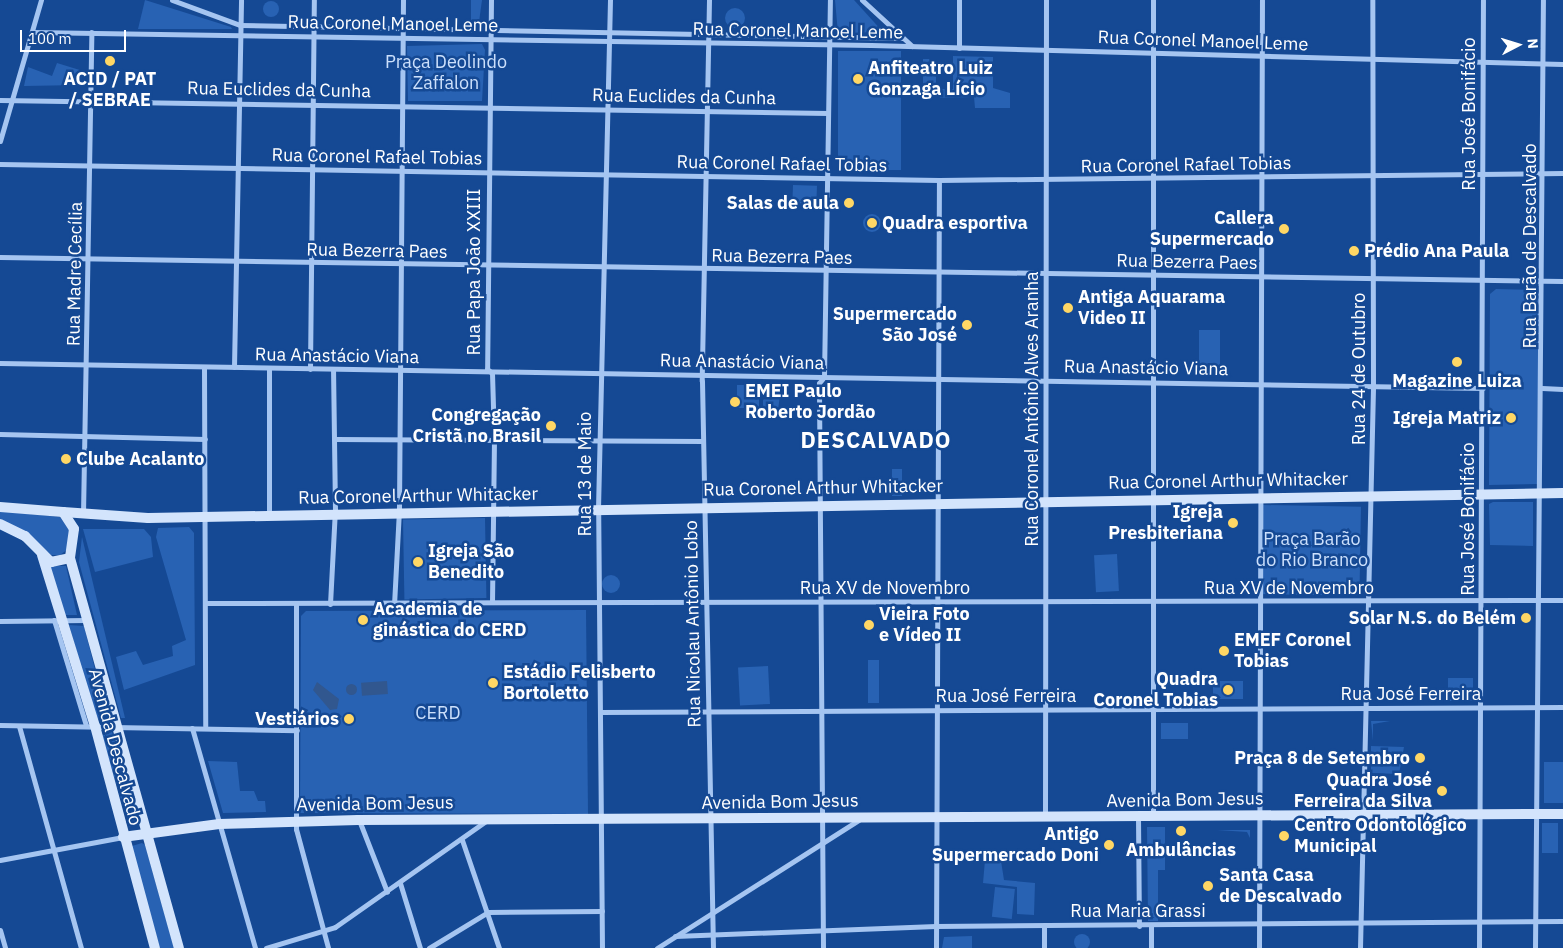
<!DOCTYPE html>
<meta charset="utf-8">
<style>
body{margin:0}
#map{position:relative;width:1563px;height:948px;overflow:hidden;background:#154994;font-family:"IBM Plex Sans",sans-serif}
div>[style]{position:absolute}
.green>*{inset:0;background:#2862b3;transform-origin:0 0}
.round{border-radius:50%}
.water>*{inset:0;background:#31578f;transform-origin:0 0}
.street>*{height:5px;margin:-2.5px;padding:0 2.5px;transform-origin:2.5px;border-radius:2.5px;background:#a5c5f1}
.secondary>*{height:10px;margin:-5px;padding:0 5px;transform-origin:5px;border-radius:5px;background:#d3e4fc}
.dots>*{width:14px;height:14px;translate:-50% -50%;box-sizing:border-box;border:2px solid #154994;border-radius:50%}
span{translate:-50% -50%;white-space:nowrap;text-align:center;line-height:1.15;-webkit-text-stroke:5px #154994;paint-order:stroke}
.street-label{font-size:18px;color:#fff}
.park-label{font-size:18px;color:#cce0fc}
.poi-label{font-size:18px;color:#fff;font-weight:700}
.left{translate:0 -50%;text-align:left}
.right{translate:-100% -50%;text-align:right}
.district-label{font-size:22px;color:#fff;font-weight:700;letter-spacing:1px}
.north{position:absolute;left:1493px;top:20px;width:50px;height:50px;-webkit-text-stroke:4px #154994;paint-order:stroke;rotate:85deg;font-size:14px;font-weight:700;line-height:20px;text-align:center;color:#fff}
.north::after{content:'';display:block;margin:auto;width:18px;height:22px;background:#fff;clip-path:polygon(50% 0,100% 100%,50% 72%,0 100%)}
.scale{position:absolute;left:20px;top:30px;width:106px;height:22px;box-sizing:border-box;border:2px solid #fff;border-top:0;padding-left:6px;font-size:15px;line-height:18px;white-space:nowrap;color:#fff;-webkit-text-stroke:4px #154994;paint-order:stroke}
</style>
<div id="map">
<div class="green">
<i style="clip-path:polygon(145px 0,231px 27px,232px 29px,138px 29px)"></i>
<i style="clip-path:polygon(471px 0,482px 0,479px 22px,471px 22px)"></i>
<i style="clip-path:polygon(835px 0,854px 0,883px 32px,838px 33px)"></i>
<i class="round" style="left:263px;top:1px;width:16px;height:16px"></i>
<i class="round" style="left:725px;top:8px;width:20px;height:20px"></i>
<i style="clip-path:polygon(482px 44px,485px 50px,482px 101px,408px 101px,407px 46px)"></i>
<i style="left:838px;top:51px;width:63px;height:119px"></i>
<i style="clip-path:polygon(953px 56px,993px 57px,993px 88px,1010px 93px,1010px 108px,975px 108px,974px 97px,940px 98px,940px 89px,953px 89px)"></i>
<i style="left:923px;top:59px;width:13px;height:33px"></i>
<i style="clip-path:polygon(57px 63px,83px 71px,80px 85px,24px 86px,28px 67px,52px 76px)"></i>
<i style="left:793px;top:185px;width:24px;height:18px;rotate:2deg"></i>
<i class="round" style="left:863px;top:214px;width:18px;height:18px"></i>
<i style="clip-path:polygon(1496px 289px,1539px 290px,1537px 484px,1489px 485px,1490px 294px)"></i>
<i style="left:1199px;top:330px;width:21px;height:41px"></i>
<i style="clip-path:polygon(737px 385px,759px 385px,759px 419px,755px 408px,737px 408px)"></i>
<i style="clip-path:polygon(763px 386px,781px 386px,777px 419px,763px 419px)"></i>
<i style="left:892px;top:469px;width:10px;height:27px"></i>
<i style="clip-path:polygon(1493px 502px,1533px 502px,1533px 546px,1490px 545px,1489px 504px)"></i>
<i style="left:1263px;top:505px;width:98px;height:89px;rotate:1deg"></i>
<i style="clip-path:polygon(0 511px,60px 517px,69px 530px,68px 549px,60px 555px,51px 555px,27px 532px,0 520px)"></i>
<i style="left:485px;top:518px;width:80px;height:82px;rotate:89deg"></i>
<i style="clip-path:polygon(158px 528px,189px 527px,194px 533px,195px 665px,124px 690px,116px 657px,136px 651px,143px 665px,173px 656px,172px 646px,186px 640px,156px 537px)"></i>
<i style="clip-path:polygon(144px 529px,151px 537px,153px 557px,95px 572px,83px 529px)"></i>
<i style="clip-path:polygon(82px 537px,125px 718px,121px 718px,79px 562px)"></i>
<i style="left:1117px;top:554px;width:37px;height:23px;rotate:87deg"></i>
<i style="clip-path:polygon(50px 566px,66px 566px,77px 615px,65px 615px)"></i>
<i class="round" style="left:602px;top:575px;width:18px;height:18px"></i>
<i style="clip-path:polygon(586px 610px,588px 814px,300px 813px,301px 616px,306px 611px)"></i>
<i style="clip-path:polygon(69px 625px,84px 626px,108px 721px,96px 719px)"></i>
<i style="left:868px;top:660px;width:11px;height:43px"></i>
<i style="left:768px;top:666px;width:38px;height:30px;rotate:87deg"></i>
<i style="left:1448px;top:678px;width:25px;height:23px"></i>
<i style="left:1243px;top:681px;width:18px;height:30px;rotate:90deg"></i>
<i style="clip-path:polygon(1371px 721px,1390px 721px,1373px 724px,1373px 741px)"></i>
<i style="left:1161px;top:723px;width:27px;height:16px"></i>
<i style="left:112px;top:732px;width:96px;height:11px;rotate:73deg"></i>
<i style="clip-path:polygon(1371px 746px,1404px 747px,1399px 774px,1371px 773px)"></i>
<i style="clip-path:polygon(208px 761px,237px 762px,240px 791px,254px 791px,258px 801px,265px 801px,266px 812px,223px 813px)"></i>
<i style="left:1544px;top:762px;width:19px;height:41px"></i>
<i style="left:1542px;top:823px;width:16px;height:30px"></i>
<i style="clip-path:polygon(1147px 827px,1165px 827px,1165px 870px,1158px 870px,1158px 921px,1148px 921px)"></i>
<i style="clip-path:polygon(1217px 830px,1250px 830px,1250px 838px,1247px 832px)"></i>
<i style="clip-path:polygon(142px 843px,145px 845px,174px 948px,160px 948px,132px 852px,132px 846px)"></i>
<i style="clip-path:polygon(985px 860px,1001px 861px,1004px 880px,1035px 883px,1034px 915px,1017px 914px,1017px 887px,983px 883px)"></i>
<i style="left:995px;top:887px;width:20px;height:30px;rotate:6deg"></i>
<i class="round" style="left:1074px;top:934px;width:16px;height:16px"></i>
<i style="clip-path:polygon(972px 936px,972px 948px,942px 948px,944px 937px)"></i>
</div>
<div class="water">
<i style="left:387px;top:681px;width:13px;height:26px;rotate:86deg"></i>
<i style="clip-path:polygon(317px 682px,339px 699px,337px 709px,330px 710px,313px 690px)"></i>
<i class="round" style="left:345.5px;top:683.5px;width:11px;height:11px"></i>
</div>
<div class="street">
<i style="left:172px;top:0;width:72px;rotate:20.2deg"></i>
<i style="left:240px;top:25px;width:663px;rotate:1.12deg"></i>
<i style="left:491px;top:0;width:369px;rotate:90.6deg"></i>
<i style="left:487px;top:369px;width:6px;rotate:39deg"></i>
<i style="left:492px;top:373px;width:66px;rotate:88.3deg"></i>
<i style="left:494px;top:439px;width:163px;rotate:90.7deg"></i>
<i style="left:709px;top:0;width:381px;rotate:91.1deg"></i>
<i style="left:702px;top:381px;width:567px;rotate:88.89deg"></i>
<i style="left:862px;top:0;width:68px;rotate:42.6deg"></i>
<i style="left:959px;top:0;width:48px;rotate:90deg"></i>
<i style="left:32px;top:32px;width:839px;rotate:0.89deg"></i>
<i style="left:871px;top:45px;width:692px;rotate:1.57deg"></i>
<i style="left:0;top:100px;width:828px;rotate:0.9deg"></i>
<i style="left:0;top:141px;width:147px;rotate:-73.8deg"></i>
<i style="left:0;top:164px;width:939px;rotate:0.98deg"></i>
<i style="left:939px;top:180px;width:624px;rotate:-0.64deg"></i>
<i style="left:0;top:257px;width:1563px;rotate:0.88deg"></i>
<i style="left:0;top:363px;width:1483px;rotate:0.97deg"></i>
<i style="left:234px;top:367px;width:367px;rotate:-88.9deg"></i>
<i style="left:204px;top:368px;width:358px;rotate:89.8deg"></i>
<i style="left:310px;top:369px;width:369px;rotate:-89.4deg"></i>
<i style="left:1542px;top:388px;width:21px;rotate:3deg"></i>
<i style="left:0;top:434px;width:205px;rotate:1.4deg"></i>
<i style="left:335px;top:439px;width:368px;rotate:0.3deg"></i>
<i style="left:83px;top:514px;width:482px;rotate:-89deg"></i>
<i style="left:269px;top:516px;width:147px;rotate:-90deg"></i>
<i style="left:206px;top:603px;width:1357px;rotate:-0.13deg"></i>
<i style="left:296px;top:604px;width:225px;rotate:90deg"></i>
<i style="left:296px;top:829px;width:123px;rotate:74.9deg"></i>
<i style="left:330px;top:604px;width:94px;rotate:-87deg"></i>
<i style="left:335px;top:510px;width:140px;rotate:-90.8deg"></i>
<i style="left:394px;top:605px;width:96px;rotate:-87deg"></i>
<i style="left:399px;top:509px;width:509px;rotate:-89.55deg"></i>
<i style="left:54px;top:620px;width:110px;rotate:73.1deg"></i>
<i style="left:0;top:621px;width:87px;rotate:-0.7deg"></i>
<i style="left:600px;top:712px;width:963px;rotate:-0.3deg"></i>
<i style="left:0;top:725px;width:297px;rotate:1deg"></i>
<i style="left:19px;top:726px;width:230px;rotate:74.4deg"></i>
<i style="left:192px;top:728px;width:229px;rotate:74deg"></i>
<i style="left:1045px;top:817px;width:817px;rotate:-89.93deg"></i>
<i style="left:1138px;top:817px;width:109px;rotate:89.5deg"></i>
<i style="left:1153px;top:817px;width:817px;rotate:-90deg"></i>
<i style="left:359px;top:820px;width:77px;rotate:68.7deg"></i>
<i style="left:462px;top:840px;width:114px;rotate:71.1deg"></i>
<i style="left:0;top:860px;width:125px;rotate:-10.6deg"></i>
<i style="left:400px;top:883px;width:68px;rotate:72.9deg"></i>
<i style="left:1044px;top:925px;width:23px;rotate:90deg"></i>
<i style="left:1151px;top:926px;width:22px;rotate:90deg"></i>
<i style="left:0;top:930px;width:19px;rotate:74deg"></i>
<i style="left:675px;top:936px;width:261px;rotate:-2.2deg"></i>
<i style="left:936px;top:926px;width:627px;rotate:-0.46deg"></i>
<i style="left:266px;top:948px;width:72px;rotate:-16.9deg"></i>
<i style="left:335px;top:927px;width:184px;rotate:-35.1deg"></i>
<i style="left:429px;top:948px;width:69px;rotate:-31.4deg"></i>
<i style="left:488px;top:912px;width:114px;rotate:-0.5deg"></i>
<i style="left:602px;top:948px;width:439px;rotate:-90.5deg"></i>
<i style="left:598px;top:509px;width:509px;rotate:-88.65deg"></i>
<i style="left:657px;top:948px;width:239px;rotate:-32.4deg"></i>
<i style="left:823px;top:948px;width:565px;rotate:-90.41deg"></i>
<i style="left:819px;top:383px;width:8px;rotate:-50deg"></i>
<i style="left:824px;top:377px;width:377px;rotate:-89.1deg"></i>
<i style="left:936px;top:948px;width:768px;rotate:-89.78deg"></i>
<i style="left:1259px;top:948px;width:948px;rotate:-89.82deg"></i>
<i style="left:1360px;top:948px;width:562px;rotate:-88.67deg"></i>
<i style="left:1373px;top:386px;width:386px;rotate:-90.1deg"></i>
<i style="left:1479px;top:948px;width:948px;rotate:-89.76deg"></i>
<i style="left:1535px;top:948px;width:948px;rotate:-89.52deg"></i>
</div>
<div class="secondary">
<i style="left:0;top:507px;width:63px;rotate:4.5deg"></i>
<i style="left:63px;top:512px;width:20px;rotate:57deg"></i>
<i style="left:74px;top:529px;width:29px;rotate:98deg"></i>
<i style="left:63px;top:512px;width:85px;rotate:4deg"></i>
<i style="left:148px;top:518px;width:1415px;rotate:-1.01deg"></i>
<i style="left:0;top:524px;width:28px;rotate:26deg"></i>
<i style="left:25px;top:536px;width:37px;rotate:45deg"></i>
<i style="left:51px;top:562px;width:19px;rotate:-12deg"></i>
<i style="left:42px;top:555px;width:179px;rotate:72.8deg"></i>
<i style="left:95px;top:726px;width:230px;rotate:74.9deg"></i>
<i style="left:70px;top:558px;width:405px;rotate:74.4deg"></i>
<i style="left:123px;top:837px;width:97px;rotate:-7.7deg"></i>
<i style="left:219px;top:824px;width:139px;rotate:-1.6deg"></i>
<i style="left:358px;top:820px;width:1205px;rotate:-0.29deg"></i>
</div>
<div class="dots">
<i style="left:110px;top:61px;background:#ffd765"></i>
<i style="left:858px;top:79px;background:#ffd765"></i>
<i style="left:849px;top:203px;background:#ffd765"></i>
<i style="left:872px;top:223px;background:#ffd765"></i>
<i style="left:1284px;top:229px;background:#ffd765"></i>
<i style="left:1354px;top:251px;background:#ffd765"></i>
<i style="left:1068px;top:308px;background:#ffd765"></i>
<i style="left:967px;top:325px;background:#ffd765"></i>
<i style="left:1457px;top:362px;background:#ffd765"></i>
<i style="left:735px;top:402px;background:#ffd765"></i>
<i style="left:1511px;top:418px;background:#ffd765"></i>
<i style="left:551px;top:426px;background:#ffd765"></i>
<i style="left:66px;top:459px;background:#ffd765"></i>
<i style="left:1233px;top:523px;background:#ffd765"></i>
<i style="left:418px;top:562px;background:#ffd765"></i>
<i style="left:1526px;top:618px;background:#ffd765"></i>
<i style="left:363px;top:620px;background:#ffd765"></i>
<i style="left:869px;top:625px;background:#ffd765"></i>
<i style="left:1224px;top:651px;background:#ffd765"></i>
<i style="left:493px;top:683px;background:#ffd765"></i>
<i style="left:1228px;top:690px;background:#ffd765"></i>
<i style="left:349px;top:719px;background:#ffd765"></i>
<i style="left:1420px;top:758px;background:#ffd765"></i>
<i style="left:1442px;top:791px;background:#ffd765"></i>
<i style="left:1181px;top:831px;background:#ffd765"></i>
<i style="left:1284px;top:836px;background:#ffd765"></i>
<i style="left:1109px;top:845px;background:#ffd765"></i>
<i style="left:1208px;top:886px;background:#ffd765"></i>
</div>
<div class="street-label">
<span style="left:393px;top:24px;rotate:1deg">Rua Coronel Manoel Leme</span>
<span style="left:798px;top:31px;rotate:1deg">Rua Coronel Manoel Leme</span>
<span style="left:1203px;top:41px;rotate:2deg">Rua Coronel Manoel Leme</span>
<span style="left:279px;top:90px;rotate:1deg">Rua Euclides da Cunha</span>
<span style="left:684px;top:97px;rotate:1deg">Rua Euclides da Cunha</span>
<span style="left:1469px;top:114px;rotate:-90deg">Rua José Bonifácio</span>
<span style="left:377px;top:157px;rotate:1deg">Rua Coronel Rafael Tobias</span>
<span style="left:782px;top:164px;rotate:1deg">Rua Coronel Rafael Tobias</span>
<span style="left:1186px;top:165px;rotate:-1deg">Rua Coronel Rafael Tobias</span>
<span style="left:1530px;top:246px;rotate:-90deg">Rua Barão de Descalvado</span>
<span style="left:377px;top:251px;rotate:1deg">Rua Bezerra Paes</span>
<span style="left:782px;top:257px;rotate:1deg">Rua Bezerra Paes</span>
<span style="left:1187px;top:262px;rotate:1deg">Rua Bezerra Paes</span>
<span style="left:474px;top:272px;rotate:-90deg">Rua Papa João XXIII</span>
<span style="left:75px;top:274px;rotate:-89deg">Rua Madre Cecília</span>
<span style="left:337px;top:356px;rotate:1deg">Rua Anastácio Viana</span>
<span style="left:742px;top:362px;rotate:1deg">Rua Anastácio Viana</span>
<span style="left:1146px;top:368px;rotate:1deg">Rua Anastácio Viana</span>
<span style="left:1359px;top:369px;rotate:-90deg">Rua 24 de Outubro</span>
<span style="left:1032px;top:409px;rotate:-90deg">Rua Coronel Antônio Alves Aranha</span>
<span style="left:585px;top:474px;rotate:-90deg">Rua 13 de Maio</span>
<span style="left:1228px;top:481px;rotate:-1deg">Rua Coronel Arthur Whitacker</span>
<span style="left:823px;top:488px;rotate:-1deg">Rua Coronel Arthur Whitacker</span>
<span style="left:418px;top:496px;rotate:-1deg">Rua Coronel Arthur Whitacker</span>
<span style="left:1468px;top:519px;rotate:-90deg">Rua José Bonifácio</span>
<span style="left:885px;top:588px">Rua XV de Novembro</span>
<span style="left:1289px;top:588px">Rua XV de Novembro</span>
<span style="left:693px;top:624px;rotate:-91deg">Rua Nicolau Antônio Lobo</span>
<span style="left:1411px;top:694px">Rua José Ferreira</span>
<span style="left:1006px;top:696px">Rua José Ferreira</span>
<span style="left:115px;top:747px;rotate:75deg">Avenida Descalvado</span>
<span style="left:1185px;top:800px;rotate:-1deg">Avenida Bom Jesus</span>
<span style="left:780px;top:802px;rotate:-1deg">Avenida Bom Jesus</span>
<span style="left:375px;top:804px;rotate:-1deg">Avenida Bom Jesus</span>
<span style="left:1138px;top:911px">Rua Maria Grassi</span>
</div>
<div class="park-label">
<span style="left:446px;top:73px">Praça Deolindo<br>Zaffalon</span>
<span style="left:1312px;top:550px">Praça Barão<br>do Rio Branco</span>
<span style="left:438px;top:713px">CERD</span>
</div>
<div class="poi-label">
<span class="left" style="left:868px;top:79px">Anfiteatro Luiz<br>Gonzaga Lício</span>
<span style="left:110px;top:90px">ACID / PAT<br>/ SEBRAE</span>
<span class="right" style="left:839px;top:203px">Salas de aula</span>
<span class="right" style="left:1274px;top:229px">Callera<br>Supermercado</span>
<span class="left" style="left:882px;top:223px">Quadra esportiva</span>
<span class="left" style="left:1364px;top:251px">Prédio Ana Paula</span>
<span class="left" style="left:1078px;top:308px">Antiga Aquarama<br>Video II</span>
<span class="right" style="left:957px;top:325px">Supermercado<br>São José</span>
<span style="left:1457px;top:381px">Magazine Luiza</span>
<span class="left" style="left:745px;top:402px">EMEI Paulo<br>Roberto Jordão</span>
<span class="right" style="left:541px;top:426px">Congregação<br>Cristã no Brasil</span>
<span class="right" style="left:1501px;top:418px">Igreja Matriz</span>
<span class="left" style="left:76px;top:459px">Clube Acalanto</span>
<span class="right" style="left:1223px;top:523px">Igreja<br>Presbiteriana</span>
<span class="left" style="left:428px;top:562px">Igreja São<br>Benedito</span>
<span class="left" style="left:373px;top:620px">Academia de<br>ginástica do CERD</span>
<span class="left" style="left:879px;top:625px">Vieira Foto<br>e Vídeo II</span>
<span class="right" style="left:1516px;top:618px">Solar N.S. do Belém</span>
<span class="left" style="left:1234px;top:651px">EMEF Coronel<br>Tobias</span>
<span class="left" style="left:503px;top:683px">Estádio Felisberto<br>Bortoletto</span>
<span class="right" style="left:1218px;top:690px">Quadra<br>Coronel Tobias</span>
<span class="right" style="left:339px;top:719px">Vestiários</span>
<span class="right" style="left:1410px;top:758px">Praça 8 de Setembro</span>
<span class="right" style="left:1432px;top:791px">Quadra José<br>Ferreira da Silva</span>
<span class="left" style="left:1294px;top:836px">Centro Odontológico<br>Municipal</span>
<span class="right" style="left:1099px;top:845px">Antigo<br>Supermercado Doni</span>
<span style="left:1181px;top:850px">Ambulâncias</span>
<span class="left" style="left:1219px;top:886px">Santa Casa<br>de Descalvado</span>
</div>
<div class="district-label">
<span style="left:876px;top:440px">DESCALVADO</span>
</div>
<div class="north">N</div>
<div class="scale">100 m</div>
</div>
